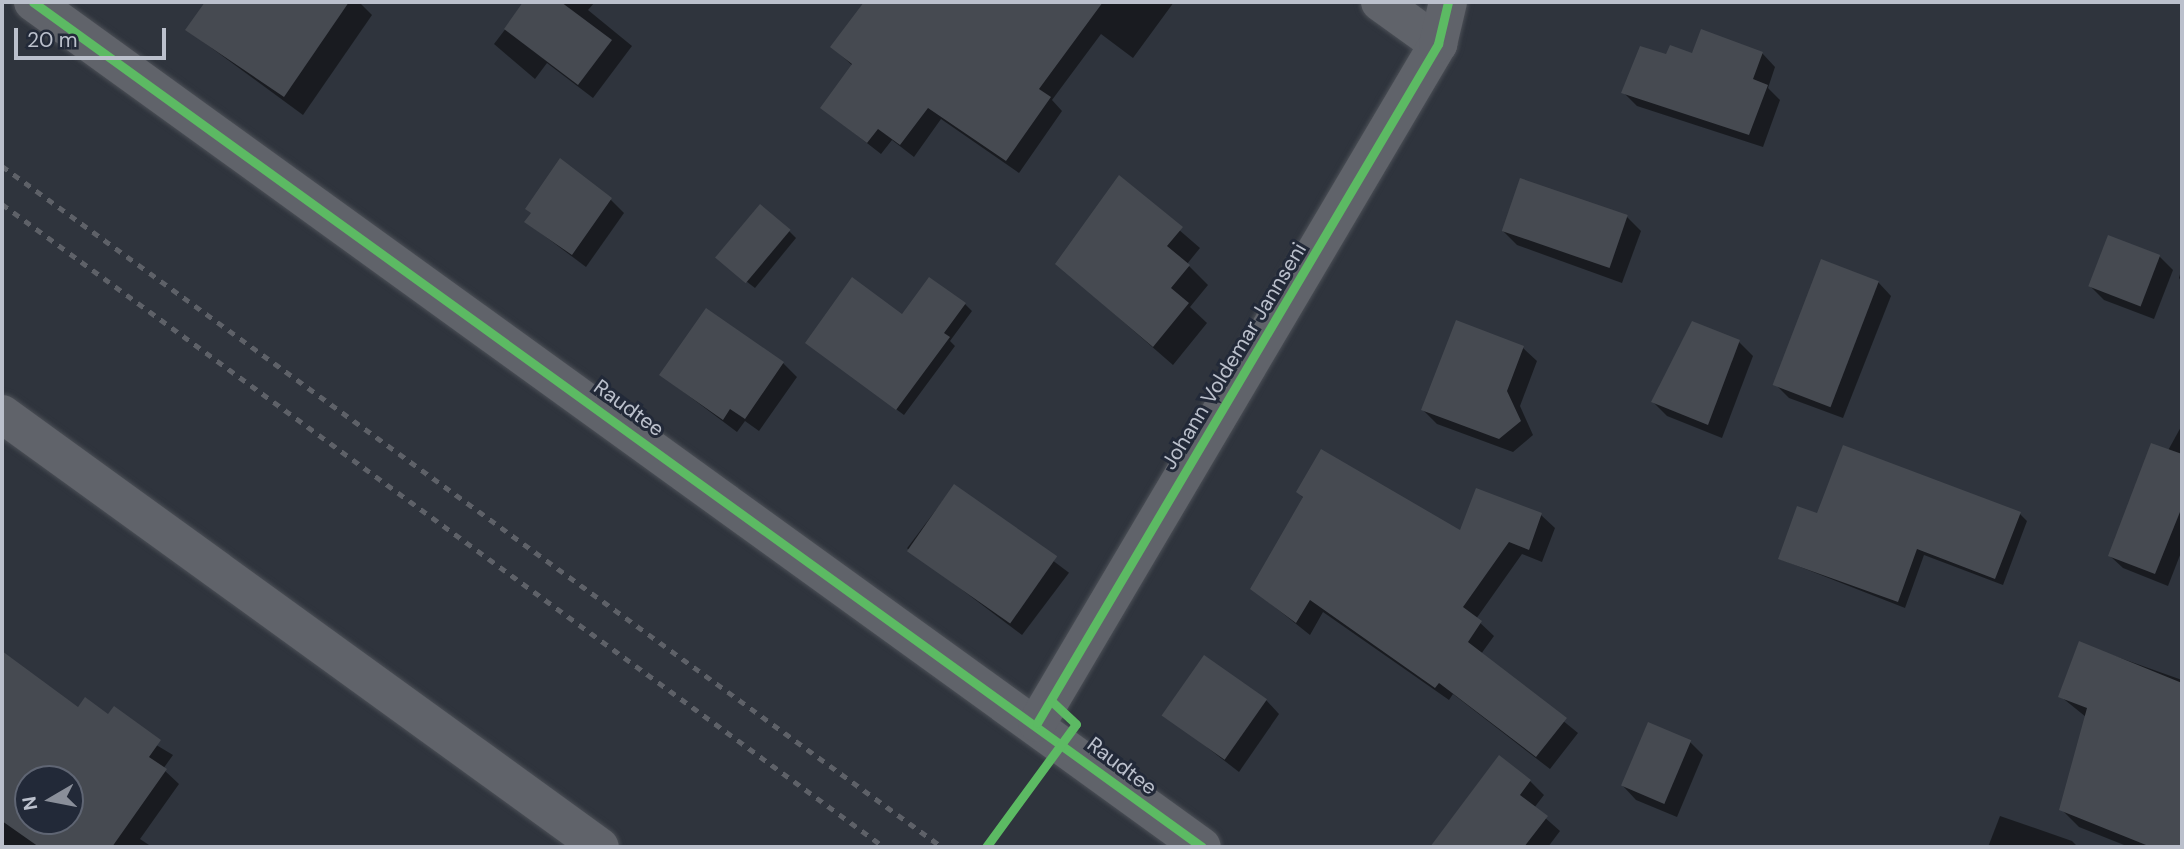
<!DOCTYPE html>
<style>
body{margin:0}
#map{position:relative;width:2184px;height:849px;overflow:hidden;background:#2f343d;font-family:"DM Sans",sans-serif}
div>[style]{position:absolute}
.shadow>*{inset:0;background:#0007;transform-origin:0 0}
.building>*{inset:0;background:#464a51;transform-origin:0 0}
.roads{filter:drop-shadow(0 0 2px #4b4f56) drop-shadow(0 0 2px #4b4f56)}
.minor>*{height:38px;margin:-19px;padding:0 19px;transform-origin:19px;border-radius:19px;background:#60636a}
.rail>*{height:5px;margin-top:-2.5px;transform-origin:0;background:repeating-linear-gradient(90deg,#5e6168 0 7px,transparent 0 14px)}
.cycleway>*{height:9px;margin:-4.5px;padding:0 4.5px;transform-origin:4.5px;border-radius:4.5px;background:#5cba63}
span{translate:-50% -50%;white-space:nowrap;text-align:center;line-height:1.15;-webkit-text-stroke:6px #222938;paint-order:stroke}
.street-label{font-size:21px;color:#bbc0cc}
.frame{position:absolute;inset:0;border:4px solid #bbc0cc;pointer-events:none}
.north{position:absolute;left:14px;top:765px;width:70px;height:70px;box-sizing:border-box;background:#222938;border:2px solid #5f6573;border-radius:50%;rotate:260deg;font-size:19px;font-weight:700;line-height:28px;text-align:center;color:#bbc0cc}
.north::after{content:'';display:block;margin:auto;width:24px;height:32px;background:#8a8f9a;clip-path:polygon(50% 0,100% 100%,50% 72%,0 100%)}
.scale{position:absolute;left:14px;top:28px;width:152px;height:32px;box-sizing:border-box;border:4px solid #bbc0cc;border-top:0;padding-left:9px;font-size:21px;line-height:24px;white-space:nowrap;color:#bbc0cc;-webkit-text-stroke:5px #222938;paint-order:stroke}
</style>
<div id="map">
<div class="shadow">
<i style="clip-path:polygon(207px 2px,359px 2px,372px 15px,303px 115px,187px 30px)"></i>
<i style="clip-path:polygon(526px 2px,595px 2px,588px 10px,632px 46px,593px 98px,547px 63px,535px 79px,494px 44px)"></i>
<i style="clip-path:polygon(866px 2px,894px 2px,935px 32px,960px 2px,1017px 2px,1040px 21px,1057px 2px,1174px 2px,1133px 58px,1101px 34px,1052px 100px,1062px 111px,1019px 173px,941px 119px,914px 157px,892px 140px,881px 154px,822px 108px,853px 66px,832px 47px)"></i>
<i style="clip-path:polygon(1762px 53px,1775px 67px,1768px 88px,1780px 100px,1763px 147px,1637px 106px,1623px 92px,1667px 56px)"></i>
<i style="clip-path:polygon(1119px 178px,1200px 248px,1187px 264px,1208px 285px,1190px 307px,1207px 323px,1173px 365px,1057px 264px)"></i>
<i style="clip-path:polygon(610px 199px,624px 213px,586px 267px,526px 222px)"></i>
<i style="clip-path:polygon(1627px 217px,1641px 231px,1622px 283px,1517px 245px,1503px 231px)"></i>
<i style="clip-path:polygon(789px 231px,796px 238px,755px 288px,725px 265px)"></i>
<i style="clip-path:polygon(2159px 256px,2173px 270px,2154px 319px,2104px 300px,2090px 286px)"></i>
<i style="clip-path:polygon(2182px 267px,2182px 282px,2179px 278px)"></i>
<i style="clip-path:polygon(1878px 282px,1891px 296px,1843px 418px,1789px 398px,1775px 384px)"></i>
<i style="clip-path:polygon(965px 304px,972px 311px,950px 341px,955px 346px,904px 415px,807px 343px)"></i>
<i style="clip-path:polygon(1739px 342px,1753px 356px,1722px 438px,1667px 416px,1653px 402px)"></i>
<i style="clip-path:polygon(1523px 348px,1537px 361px,1520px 406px,1533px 435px,1513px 452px,1437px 424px,1423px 410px)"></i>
<i style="clip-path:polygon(783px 363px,797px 377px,759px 431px,745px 421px,737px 432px,661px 375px)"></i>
<i style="clip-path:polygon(2182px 425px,2182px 550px,2168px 586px,2123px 568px,2110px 556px)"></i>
<i style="left:954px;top:486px;width:144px;height:78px;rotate:37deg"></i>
<i style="clip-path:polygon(1477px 490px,1541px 515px,1555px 528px,1542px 562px,1522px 554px,1476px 619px,1494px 636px,1481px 654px,1578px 733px,1550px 769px,1453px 694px,1449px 700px,1323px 612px,1310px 635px,1252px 589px,1304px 499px,1298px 492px,1461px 532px)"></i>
<i style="clip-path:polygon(2020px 514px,2027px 521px,2003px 585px,1924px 555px,1905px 608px,1780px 559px,1818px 516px)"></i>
<i style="clip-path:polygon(2081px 644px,2182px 680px,2182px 847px,2129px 847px,2079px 827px,2061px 809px,2086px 717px,2060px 696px)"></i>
<i style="clip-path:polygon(evenodd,2px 654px,78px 709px,108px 716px,173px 755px,163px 769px,179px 784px,140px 839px,152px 847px,2px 847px,2px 654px,28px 779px,70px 779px,70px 821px,28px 821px,28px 779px)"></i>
<i style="clip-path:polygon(1266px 700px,1279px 714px,1239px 772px,1164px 714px)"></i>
<i style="clip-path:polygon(1690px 742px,1703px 755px,1677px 817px,1636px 800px,1623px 786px)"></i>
<i style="clip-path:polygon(1530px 781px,1544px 795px,1534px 808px,1560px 831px,1548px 847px,1443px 847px,1437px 841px)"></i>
<i style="clip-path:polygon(2000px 816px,2072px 841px,2078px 847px,1988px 847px)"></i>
</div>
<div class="building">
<i style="clip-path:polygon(205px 2px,349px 2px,284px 97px,185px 30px)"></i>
<i style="clip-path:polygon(523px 2px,561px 2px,612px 40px,578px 85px,504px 29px)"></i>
<i style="clip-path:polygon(864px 2px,1103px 2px,1039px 89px,1051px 97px,1006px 161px,928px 108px,900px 145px,878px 129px,867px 143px,820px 108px,852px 64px,830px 47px)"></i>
<i style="clip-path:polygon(1701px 29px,1763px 52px,1753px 79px,1768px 85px,1749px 135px,1621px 93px,1640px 46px,1666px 54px,1670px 45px,1692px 53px)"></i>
<i style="clip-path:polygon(560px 158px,612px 198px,572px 255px,524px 222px,531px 213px,525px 209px)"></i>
<i style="clip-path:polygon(1119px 175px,1183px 227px,1167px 246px,1190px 265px,1171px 288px,1189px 303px,1153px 347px,1055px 264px)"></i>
<i style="left:1520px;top:178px;width:114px;height:56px;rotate:19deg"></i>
<i style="left:760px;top:204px;width:40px;height:70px;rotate:40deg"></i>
<i style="left:2108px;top:235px;width:56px;height:55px;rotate:21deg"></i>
<i style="left:1821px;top:259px;width:62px;height:135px;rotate:21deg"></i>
<i style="clip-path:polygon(852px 277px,902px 314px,929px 277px,966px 303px,944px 333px,950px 337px,896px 410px,805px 343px)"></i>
<i style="clip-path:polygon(706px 308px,784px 362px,745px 419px,730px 409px,723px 420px,659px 375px)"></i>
<i style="clip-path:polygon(1456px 320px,1524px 346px,1507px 391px,1521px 421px,1499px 439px,1421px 410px)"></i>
<i style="clip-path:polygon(1692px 321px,1740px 340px,1708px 425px,1651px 402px)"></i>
<i style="clip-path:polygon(2151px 443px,2182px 454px,2182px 507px,2155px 574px,2108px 556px)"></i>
<i style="clip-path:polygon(1843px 445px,2021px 512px,1995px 579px,1917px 549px,1898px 602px,1778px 559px,1797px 506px,1817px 513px)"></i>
<i style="clip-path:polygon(1321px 449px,1460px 530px,1476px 488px,1542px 513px,1529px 550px,1509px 542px,1463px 607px,1482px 621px,1468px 642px,1567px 718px,1536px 757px,1439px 683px,1435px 688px,1310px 600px,1296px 623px,1250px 589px,1303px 497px,1296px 492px)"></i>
<i style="left:954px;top:484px;width:126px;height:82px;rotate:35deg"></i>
<i style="clip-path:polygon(2079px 641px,2182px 683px,2182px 847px,2151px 847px,2059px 810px,2087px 708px,2058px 697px)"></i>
<i style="clip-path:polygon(evenodd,2px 651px,78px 707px,85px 697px,108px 714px,114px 706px,161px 740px,149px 757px,167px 769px,112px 847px,39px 847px,2px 821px,2px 651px,28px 779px,70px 779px,70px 821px,28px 821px,28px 779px)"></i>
<i style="left:1204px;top:655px;width:77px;height:74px;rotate:35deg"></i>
<i style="left:1648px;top:722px;width:47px;height:69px;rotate:23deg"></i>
<i style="clip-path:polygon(1499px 755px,1531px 780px,1520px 795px,1548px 816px,1524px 847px,1430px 847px)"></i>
</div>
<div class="roads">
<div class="minor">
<i style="left:33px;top:2px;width:1442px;rotate:35.86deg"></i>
<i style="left:1380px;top:2px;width:72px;rotate:35.9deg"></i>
<i style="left:2px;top:414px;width:738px;rotate:35.91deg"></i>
<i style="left:1037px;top:723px;width:789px;rotate:-59.43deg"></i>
<i style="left:1438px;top:44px;width:43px;rotate:-76.6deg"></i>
</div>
</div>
<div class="rail">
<i style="left:2px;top:166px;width:1161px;rotate:35.92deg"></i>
<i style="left:2px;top:204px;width:1092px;rotate:36.09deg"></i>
</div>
<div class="cycleway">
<i style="left:33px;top:2px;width:1442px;rotate:35.86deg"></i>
<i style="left:1037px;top:723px;width:789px;rotate:-59.43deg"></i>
<i style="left:1438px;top:44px;width:43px;rotate:-76.6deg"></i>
<i style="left:986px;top:847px;width:152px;rotate:-53.8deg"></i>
<i style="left:1076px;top:724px;width:34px;rotate:-137deg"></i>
</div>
<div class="street-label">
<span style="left:1234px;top:356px;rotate:-59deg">Johann Voldemar Jannseni</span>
<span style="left:629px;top:408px;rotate:36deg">Raudtee</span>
<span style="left:1122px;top:766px;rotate:37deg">Raudtee</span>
</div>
<div class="frame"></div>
<div class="north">N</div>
<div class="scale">20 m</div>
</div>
